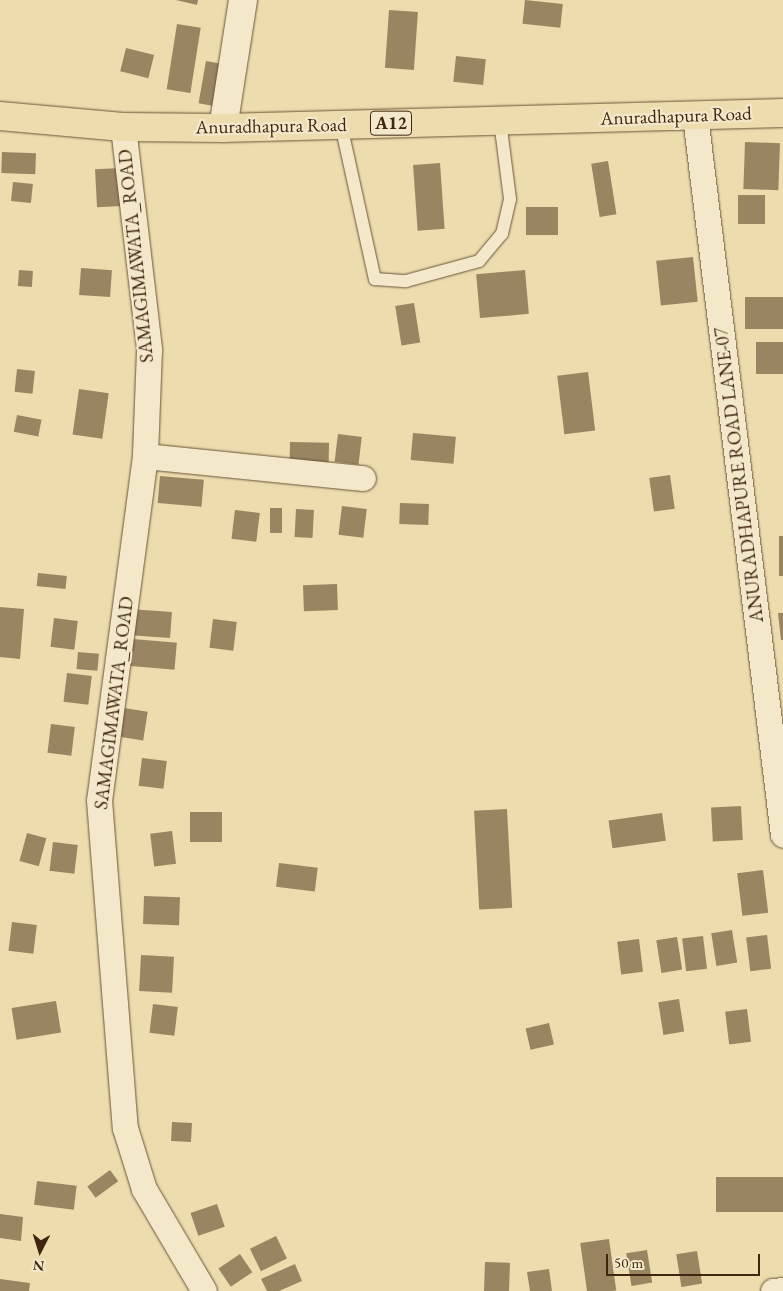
<!DOCTYPE html>
<style>
body{margin:0}
#map{position:relative;width:783px;height:1291px;overflow:hidden;background:#ecdcae;font-family:"EB Garamond",serif}
div>[style]{position:absolute}
.building>*{inset:0;background:#998562;transform-origin:0 0}
.roads{filter:drop-shadow(0 0 1px #6b5438) drop-shadow(0 0 1px #6b5438)}
.lane>*{height:12px;margin:-6px;padding:0 6px;transform-origin:6px;border-radius:6px;background:#f3e8ca}
.street>*{height:25px;margin:-12.5px;padding:0 12.5px;transform-origin:12.5px;border-radius:12.5px;background:#f3e8ca}
.secondary>*{height:28px;margin:-14px;padding:0 14px;transform-origin:14px;border-radius:14px;background:#f3e8ca}
.highway>*{height:28px;margin:-14px;padding:0 14px;transform-origin:14px;border-radius:14px;background:#ecdcae}
span{translate:-50% -50%;white-space:nowrap;text-align:center;line-height:1.15;-webkit-text-stroke:4.5px #f3e8ca;paint-order:stroke}
.shield-label span{padding:1px 4px;background:#f3e8ca;border:1px solid;border-radius:4px;-webkit-text-stroke-width:0}
.shield-label{font-size:18px;color:#402610;font-weight:700}
.street-label{font-size:19px;color:#402610}
.north{position:absolute;left:15px;top:1226px;width:50px;height:50px;-webkit-text-stroke:4px #f3e8ca;paint-order:stroke;rotate:185deg;font-size:14px;font-weight:700;line-height:20px;text-align:center;color:#402610}
.north::after{content:'';display:block;margin:auto;width:18px;height:22px;background:#402610;clip-path:polygon(50% 0,100% 100%,50% 72%,0 100%)}
.scale{position:absolute;left:606px;top:1254px;width:154px;height:22px;box-sizing:border-box;border:2px solid #402610;border-top:0;padding-left:6px;font-size:15px;line-height:18px;white-space:nowrap;color:#402610;-webkit-text-stroke:4px #f3e8ca;paint-order:stroke}
</style>
<div id="map">
<div class="building">
<i style="clip-path:polygon(176px 0,198px 0,197px 5px)"></i>
<i style="left:525px;top:0;width:38px;height:24px;rotate:6deg"></i>
<i style="left:389px;top:10px;width:29px;height:58px;rotate:4deg"></i>
<i style="left:177px;top:24px;width:24px;height:66px;rotate:9deg"></i>
<i style="left:126px;top:48px;width:29px;height:24px;rotate:14deg"></i>
<i style="left:456px;top:56px;width:30px;height:26px;rotate:6deg"></i>
<i style="left:206px;top:61px;width:17px;height:43px;rotate:10deg"></i>
<i style="left:745px;top:142px;width:35px;height:47px;rotate:2deg"></i>
<i style="left:2px;top:152px;width:34px;height:21px;rotate:2deg"></i>
<i style="left:608px;top:161px;width:54px;height:17px;rotate:81deg"></i>
<i style="left:440px;top:163px;width:66px;height:27px;rotate:86deg"></i>
<i style="left:121px;top:168px;width:38px;height:26px;rotate:87deg"></i>
<i style="left:13px;top:182px;width:20px;height:19px;rotate:6deg"></i>
<i style="left:738px;top:195px;width:27px;height:29px"></i>
<i style="left:526px;top:207px;width:32px;height:28px"></i>
<i style="left:693px;top:257px;width:45px;height:37px;rotate:84deg"></i>
<i style="left:81px;top:268px;width:31px;height:27px;rotate:4deg"></i>
<i style="left:19px;top:270px;width:14px;height:16px;rotate:4deg"></i>
<i style="left:525px;top:270px;width:44px;height:49px;rotate:85deg"></i>
<i style="left:783px;top:297px;width:32px;height:38px;rotate:90deg"></i>
<i style="left:414px;top:303px;width:40px;height:19px;rotate:81deg"></i>
<i style="left:783px;top:342px;width:32px;height:27px;rotate:90deg"></i>
<i style="left:17px;top:369px;width:18px;height:23px;rotate:6deg"></i>
<i style="left:588px;top:372px;width:59px;height:31px;rotate:83deg"></i>
<i style="left:79px;top:389px;width:30px;height:46px;rotate:8deg"></i>
<i style="left:17px;top:415px;width:25px;height:17px;rotate:11deg"></i>
<i style="left:413px;top:433px;width:43px;height:27px;rotate:5deg"></i>
<i style="left:338px;top:434px;width:24px;height:28px;rotate:7deg"></i>
<i style="left:290px;top:442px;width:39px;height:24px;rotate:1deg"></i>
<i style="left:670px;top:475px;width:34px;height:21px;rotate:82deg"></i>
<i style="left:160px;top:476px;width:44px;height:27px;rotate:5deg"></i>
<i style="left:400px;top:503px;width:29px;height:21px;rotate:2deg"></i>
<i style="left:342px;top:506px;width:25px;height:29px;rotate:7deg"></i>
<i style="left:270px;top:508px;width:12px;height:25px"></i>
<i style="left:296px;top:509px;width:18px;height:28px;rotate:3deg"></i>
<i style="left:235px;top:510px;width:25px;height:29px;rotate:7deg"></i>
<i style="left:779px;top:536px;width:4px;height:40px"></i>
<i style="left:38px;top:573px;width:29px;height:13px;rotate:6deg"></i>
<i style="left:337px;top:584px;width:26px;height:34px;rotate:88deg"></i>
<i style="clip-path:polygon(0 607px,24px 609px,20px 659px,0 657px)"></i>
<i style="left:129px;top:609px;width:43px;height:26px;rotate:4deg"></i>
<i style="clip-path:polygon(778px 613px,783px 613px,783px 640px,781px 640px)"></i>
<i style="left:54px;top:618px;width:24px;height:29px;rotate:7deg"></i>
<i style="left:213px;top:619px;width:24px;height:29px;rotate:7deg"></i>
<i style="left:133px;top:639px;width:44px;height:27px;rotate:5deg"></i>
<i style="left:78px;top:652px;width:21px;height:17px;rotate:5deg"></i>
<i style="left:67px;top:673px;width:25px;height:29px;rotate:7deg"></i>
<i style="left:124px;top:708px;width:24px;height:29px;rotate:9deg"></i>
<i style="left:51px;top:724px;width:24px;height:29px;rotate:7deg"></i>
<i style="left:142px;top:758px;width:25px;height:28px;rotate:7deg"></i>
<i style="left:741px;top:806px;width:34px;height:30px;rotate:87deg"></i>
<i style="left:507px;top:809px;width:99px;height:33px;rotate:87deg"></i>
<i style="left:190px;top:812px;width:32px;height:30px"></i>
<i style="left:662px;top:813px;width:28px;height:54px;rotate:82deg"></i>
<i style="left:172px;top:831px;width:33px;height:22px;rotate:83deg"></i>
<i style="left:27px;top:833px;width:20px;height:29px;rotate:15deg"></i>
<i style="left:53px;top:842px;width:25px;height:29px;rotate:7deg"></i>
<i style="left:279px;top:863px;width:39px;height:24px;rotate:7deg"></i>
<i style="left:763px;top:870px;width:43px;height:26px;rotate:83deg"></i>
<i style="left:144px;top:896px;width:36px;height:28px;rotate:2deg"></i>
<i style="left:12px;top:922px;width:25px;height:29px;rotate:7deg"></i>
<i style="left:732px;top:930px;width:33px;height:21px;rotate:81deg"></i>
<i style="left:767px;top:935px;width:34px;height:21px;rotate:83deg"></i>
<i style="left:703px;top:936px;width:33px;height:21px;rotate:83deg"></i>
<i style="left:677px;top:937px;width:33px;height:21px;rotate:81deg"></i>
<i style="left:639px;top:939px;width:33px;height:22px;rotate:83deg"></i>
<i style="left:141px;top:955px;width:33px;height:36px;rotate:3deg"></i>
<i style="left:679px;top:999px;width:33px;height:21px;rotate:81deg"></i>
<i style="left:56px;top:1001px;width:32px;height:45px;rotate:81deg"></i>
<i style="left:153px;top:1004px;width:25px;height:29px;rotate:7deg"></i>
<i style="left:747px;top:1009px;width:33px;height:22px;rotate:83deg"></i>
<i style="left:549px;top:1023px;width:22px;height:24px;rotate:77deg"></i>
<i style="left:172px;top:1122px;width:20px;height:19px;rotate:3deg"></i>
<i style="left:110px;top:1170px;width:14px;height:28px;rotate:54deg"></i>
<i style="left:783px;top:1177px;width:35px;height:67px;rotate:90deg"></i>
<i style="left:37px;top:1181px;width:40px;height:24px;rotate:7deg"></i>
<i style="left:217px;top:1204px;width:24px;height:28px;rotate:71deg"></i>
<i style="clip-path:polygon(0 1214px,23px 1217px,21px 1241px,0 1238px)"></i>
<i style="left:276px;top:1236px;width:25px;height:29px;rotate:64deg"></i>
<i style="left:609px;top:1239px;width:52px;height:29px;rotate:82deg"></i>
<i style="left:647px;top:1250px;width:33px;height:21px;rotate:81deg"></i>
<i style="left:697px;top:1251px;width:33px;height:21px;rotate:81deg"></i>
<i style="left:240px;top:1254px;width:22px;height:26px;rotate:56deg"></i>
<i style="left:485px;top:1262px;width:25px;height:29px;rotate:2deg"></i>
<i style="clip-path:polygon(295px 1264px,302px 1281px,279px 1291px,267px 1291px,261px 1279px)"></i>
<i style="clip-path:polygon(549px 1269px,552px 1291px,530px 1291px,527px 1272px)"></i>
<i style="clip-path:polygon(0 1279px,30px 1283px,29px 1291px,0 1291px)"></i>
</div>
<div class="roads">
<div class="lane">
<i style="left:341px;top:125px;width:158px;rotate:77.6deg"></i>
<i style="left:375px;top:279px;width:31px;rotate:4deg"></i>
<i style="left:406px;top:281px;width:76px;rotate:-15.3deg"></i>
<i style="left:479px;top:261px;width:35px;rotate:-50deg"></i>
<i style="left:502px;top:234px;width:36px;rotate:-77deg"></i>
<i style="left:510px;top:199px;width:79px;rotate:-97.3deg"></i>
</div>
<div class="street">
<i style="left:695px;top:116px;width:724px;rotate:83.02deg"></i>
<i style="left:123px;top:127px;width:225px;rotate:83.3deg"></i>
<i style="left:149px;top:350px;width:106px;rotate:92.2deg"></i>
<i style="left:145px;top:456px;width:347px;rotate:97.6deg"></i>
<i style="left:99px;top:800px;width:329px;rotate:85.5deg"></i>
<i style="left:125px;top:1128px;width:64px;rotate:72.7deg"></i>
<i style="left:144px;top:1189px;width:118px;rotate:59.5deg"></i>
<i style="left:145px;top:456px;width:219px;rotate:5.8deg"></i>
<i style="left:773px;top:1291px;width:10px;rotate:-6deg"></i>
</div>
<div class="secondary">
<i style="left:223px;top:128px;width:130px;rotate:-81.1deg"></i>
</div>
<div class="highway">
<i style="left:0;top:116px;width:123px;rotate:5.1deg"></i>
<i style="left:123px;top:127px;width:100px;rotate:0.6deg"></i>
<i style="left:223px;top:128px;width:560px;rotate:-1.53deg"></i>
</div>
</div>
<div class="shield-label">
<span style="left:391px;top:123px">A12</span>
</div>
<div class="street-label">
<span style="left:676px;top:116px;rotate:-2deg">Anuradhapura Road</span>
<span style="left:271px;top:126px;rotate:-1deg">Anuradhapura Road</span>
<span style="left:136px;top:256px;rotate:-96deg">SAMAGIMAWATA_ROAD</span>
<span style="left:739px;top:475px;rotate:-97deg">ANURADHAPURE ROAD LANE-07</span>
<span style="left:114px;top:703px;rotate:-83deg">SAMAGIMAWATA_ROAD</span>
</div>
<div class="north">N</div>
<div class="scale">50 m</div>
</div>
